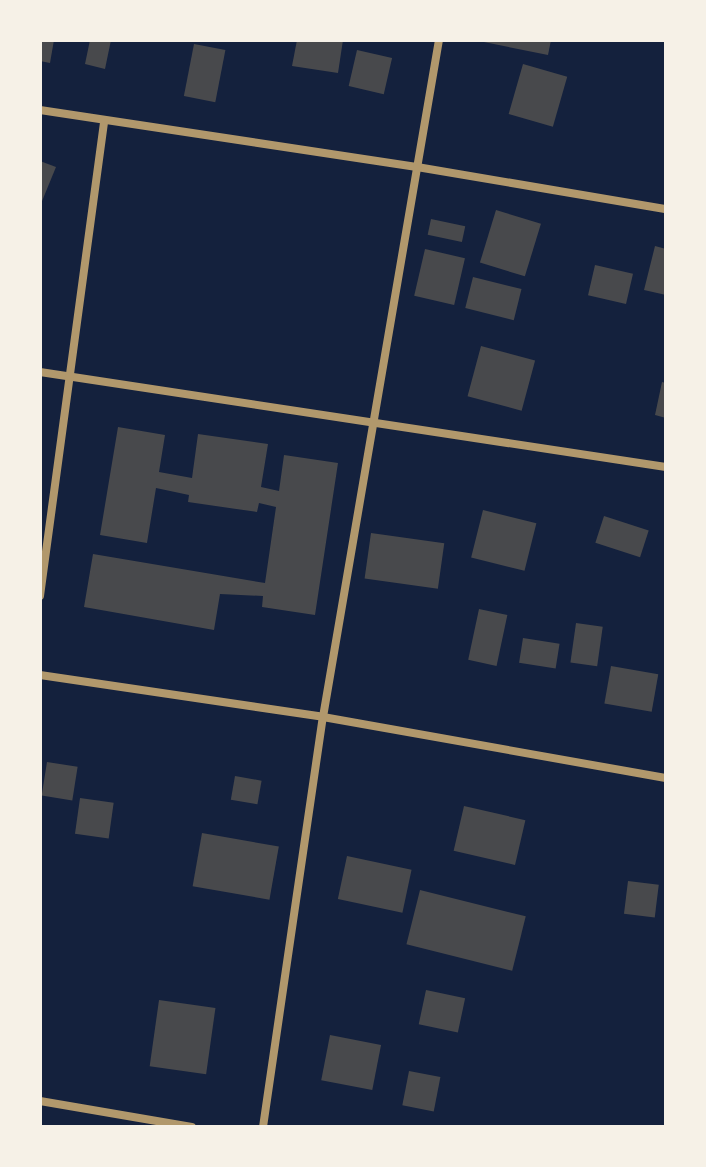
<!DOCTYPE html>
<style>
body{margin:0}
#map{position:relative;width:706px;height:1167px;overflow:hidden;background:#14213d;font-family:Signika,sans-serif}
div>[style]{position:absolute}
.building>*{inset:0;background:#48494c;transform-origin:0 0}
.minor>*{height:8px;margin:-4px;padding:0 4px;transform-origin:4px;border-radius:4px;background:#b1986c}
span{translate:-50% -50%;white-space:nowrap;text-align:center;line-height:1.15;-webkit-text-stroke:6px #f6f1e7;paint-order:stroke}
.frame{position:absolute;inset:0;border:42px solid #f6f1e7;pointer-events:none}
</style>
<div id="map">
<div class="building">
<i style="clip-path:polygon(40px 40px,54px 40px,50px 63px,40px 61px)"></i>
<i style="clip-path:polygon(90px 40px,111px 40px,105px 69px,85px 64px)"></i>
<i style="clip-path:polygon(297px 40px,343px 40px,338px 73px,292px 66px)"></i>
<i style="clip-path:polygon(474px 40px,551px 40px,548px 55px)"></i>
<i style="left:194px;top:44px;width:32px;height:53px;rotate:11deg"></i>
<i style="left:357px;top:50px;width:36px;height:37px;rotate:13deg"></i>
<i style="left:523px;top:64px;width:46px;height:52px;rotate:16deg"></i>
<i style="clip-path:polygon(40px 161px,56px 167px,40px 206px)"></i>
<i style="left:496px;top:210px;width:47px;height:55px;rotate:17deg"></i>
<i style="left:431px;top:219px;width:35px;height:16px;rotate:12deg"></i>
<i style="clip-path:polygon(655px 246px,666px 249px,666px 295px,644px 290px)"></i>
<i style="left:425px;top:249px;width:41px;height:48px;rotate:13deg"></i>
<i style="left:595px;top:265px;width:39px;height:31px;rotate:13deg"></i>
<i style="left:473px;top:277px;width:50px;height:32px;rotate:14deg"></i>
<i style="left:481px;top:346px;width:56px;height:52px;rotate:15deg"></i>
<i style="clip-path:polygon(662px 382px,666px 383px,666px 418px,655px 415px)"></i>
<i style="clip-path:polygon(118px 427px,165px 435px,159px 472px,192px 478px,198px 434px,268px 444px,261px 487px,279px 491px,284px 455px,338px 463px,315px 615px,262px 607px,263px 596px,220px 594px,214px 630px,84px 607px,93px 554px,265px 583px,276px 507px,259px 503px,257px 512px,188px 502px,189px 495px,156px 488px,147px 543px,100px 535px)"></i>
<i style="left:483px;top:510px;width:55px;height:49px;rotate:14deg"></i>
<i style="left:604px;top:516px;width:47px;height:28px;rotate:18deg"></i>
<i style="left:371px;top:533px;width:74px;height:46px;rotate:8deg"></i>
<i style="left:479px;top:609px;width:29px;height:52px;rotate:12deg"></i>
<i style="left:576px;top:623px;width:27px;height:40px;rotate:8deg"></i>
<i style="left:523px;top:638px;width:37px;height:25px;rotate:9deg"></i>
<i style="left:611px;top:666px;width:48px;height:38px;rotate:10deg"></i>
<i style="left:47px;top:762px;width:31px;height:34px;rotate:9deg"></i>
<i style="left:235px;top:776px;width:27px;height:24px;rotate:10deg"></i>
<i style="left:80px;top:798px;width:34px;height:36px;rotate:8deg"></i>
<i style="left:464px;top:806px;width:63px;height:46px;rotate:13deg"></i>
<i style="left:202px;top:833px;width:78px;height:54px;rotate:10deg"></i>
<i style="left:347px;top:856px;width:66px;height:44px;rotate:12deg"></i>
<i style="left:628px;top:881px;width:31px;height:33px;rotate:7deg"></i>
<i style="left:420px;top:890px;width:109px;height:56px;rotate:14deg"></i>
<i style="left:426px;top:990px;width:40px;height:35px;rotate:12deg"></i>
<i style="left:159px;top:1000px;width:57px;height:67px;rotate:8deg"></i>
<i style="left:330px;top:1035px;width:52px;height:46px;rotate:11deg"></i>
<i style="left:409px;top:1071px;width:32px;height:35px;rotate:11deg"></i>
</div>
<div class="minor">
<i style="left:40px;top:110px;width:381px;rotate:8.6deg"></i>
<i style="left:417px;top:167px;width:253px;rotate:9.6deg"></i>
<i style="left:40px;top:372px;width:633px;rotate:8.63deg"></i>
<i style="left:40px;top:596px;width:480px;rotate:-82.3deg"></i>
<i style="left:40px;top:675px;width:286px;rotate:8.4deg"></i>
<i style="left:323px;top:717px;width:348px;rotate:10.1deg"></i>
<i style="left:40px;top:1101px;width:154px;rotate:9.7deg"></i>
<i style="left:263px;top:1127px;width:414px;rotate:-81.7deg"></i>
<i style="left:323px;top:717px;width:687px;rotate:-80.28deg"></i>
</div>
<div class="frame"></div>
</div>
